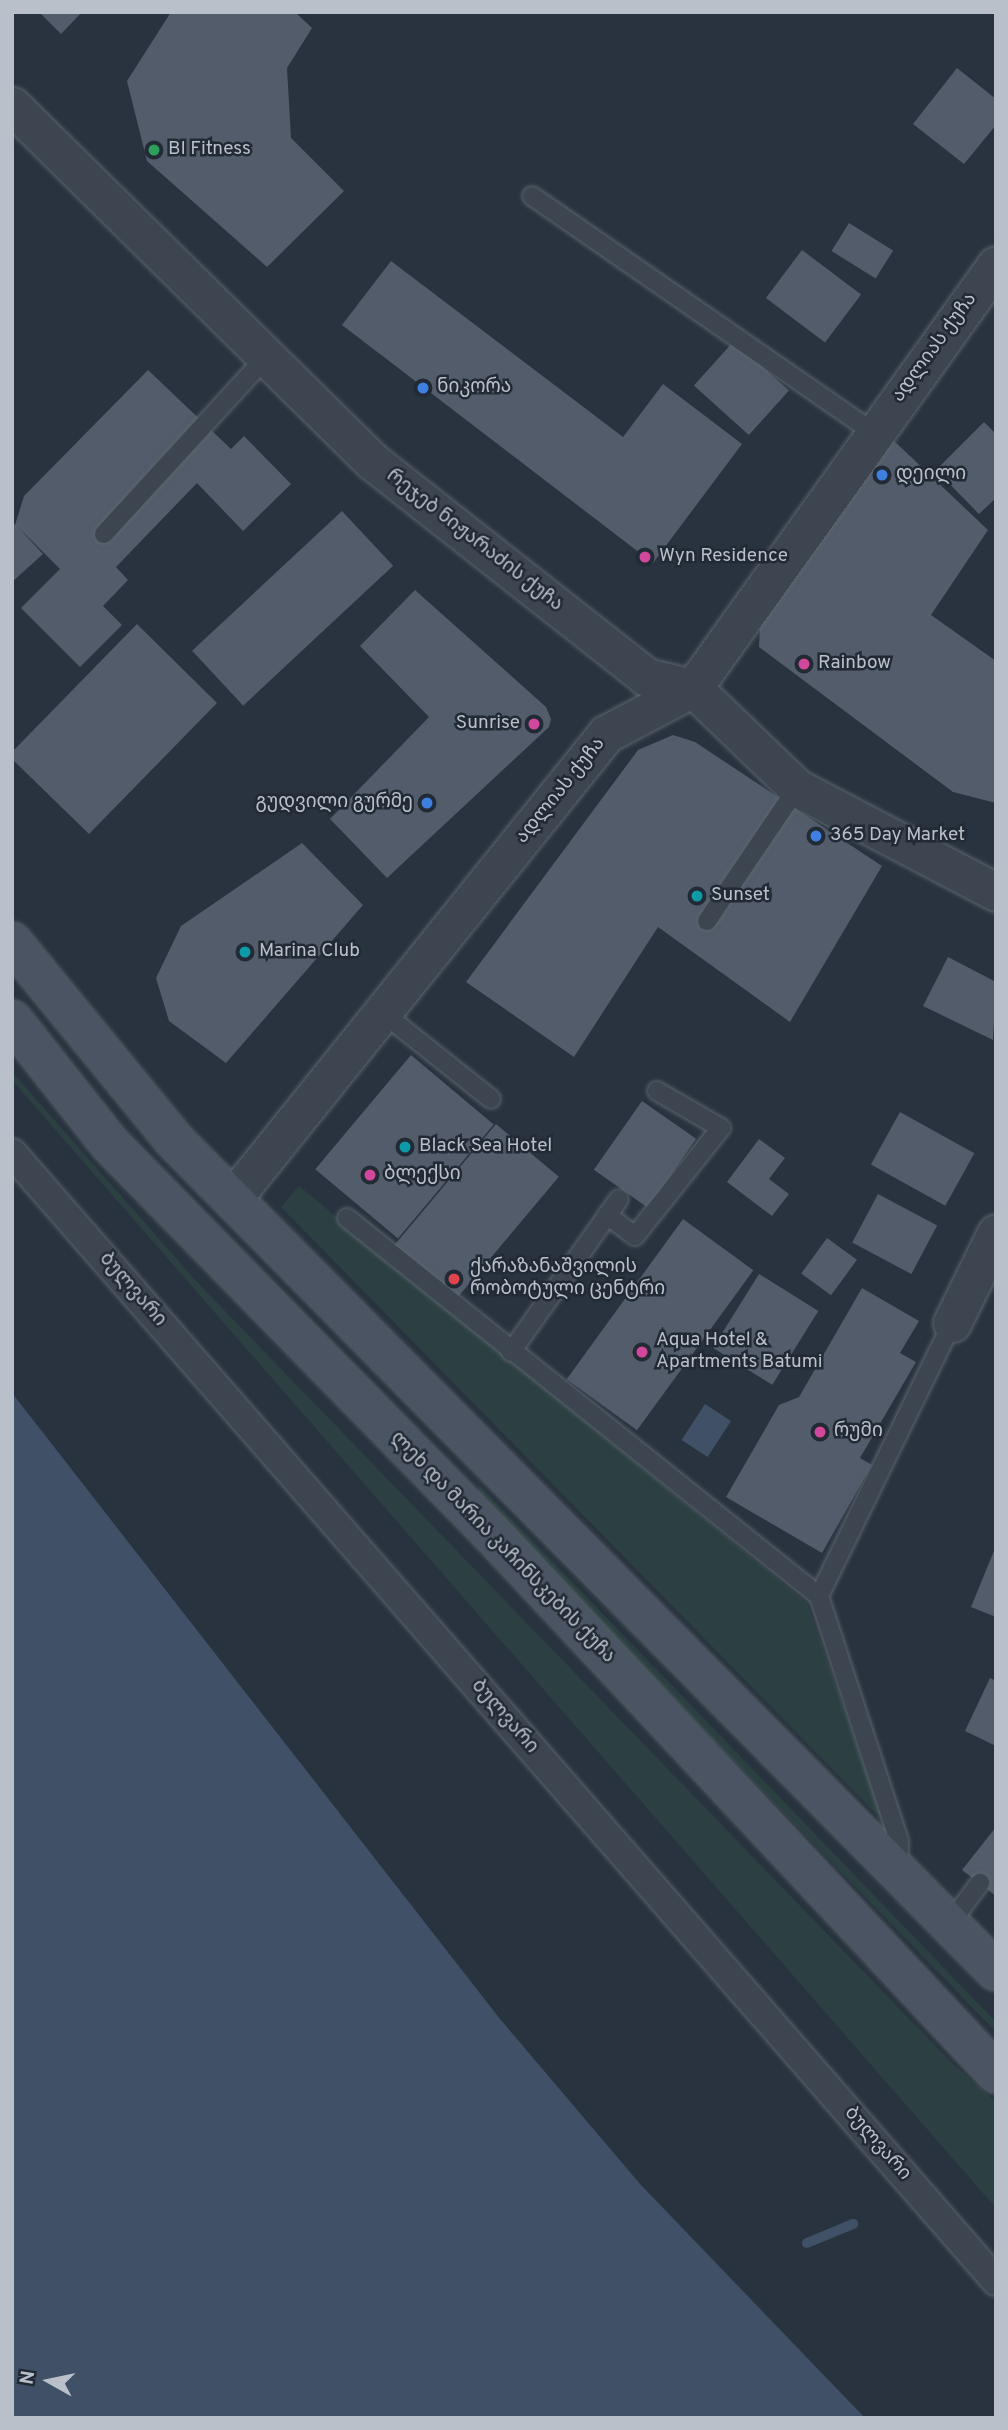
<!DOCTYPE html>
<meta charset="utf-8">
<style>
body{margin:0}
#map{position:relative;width:1008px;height:2430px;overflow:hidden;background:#29333f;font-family:Overpass,"Noto Sans Georgian",sans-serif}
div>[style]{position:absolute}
.green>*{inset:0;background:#2c4041}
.water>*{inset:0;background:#405167;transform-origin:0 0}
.stream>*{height:10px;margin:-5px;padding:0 5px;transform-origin:5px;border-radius:5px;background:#405167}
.building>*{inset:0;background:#525c6a;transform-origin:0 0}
.roads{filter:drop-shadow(0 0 2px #5b636d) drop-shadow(0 0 2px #5b636d)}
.service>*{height:18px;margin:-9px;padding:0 9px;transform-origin:9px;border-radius:9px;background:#3d4550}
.pedestrian>*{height:28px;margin:-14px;padding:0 14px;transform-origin:14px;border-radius:14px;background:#3d4550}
.minor>*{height:37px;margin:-18.5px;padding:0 18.5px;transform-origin:18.5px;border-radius:18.5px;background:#3d4550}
.secondary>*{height:38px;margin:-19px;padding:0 19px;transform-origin:19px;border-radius:19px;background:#4b5462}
.dots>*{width:19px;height:19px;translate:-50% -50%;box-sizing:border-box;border:4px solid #222a35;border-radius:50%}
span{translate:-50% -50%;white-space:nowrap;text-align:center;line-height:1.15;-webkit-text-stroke:5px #222a35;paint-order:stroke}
.poi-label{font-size:19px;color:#bac0ca}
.left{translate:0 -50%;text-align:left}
.right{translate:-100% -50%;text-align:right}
.street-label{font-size:19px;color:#bac0ca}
.frame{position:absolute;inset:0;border:14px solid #bac0ca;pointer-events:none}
.north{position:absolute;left:14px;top:2346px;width:70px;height:70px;-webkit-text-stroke:5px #222a35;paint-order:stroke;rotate:279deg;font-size:19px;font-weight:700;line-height:28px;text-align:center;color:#bac0ca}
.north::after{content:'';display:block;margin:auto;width:24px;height:32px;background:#bac0ca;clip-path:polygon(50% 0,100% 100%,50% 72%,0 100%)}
</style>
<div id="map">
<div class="green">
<i style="clip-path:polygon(12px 1072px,197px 1282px,950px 2061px,996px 2102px,996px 2208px,12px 1080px)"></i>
<i style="clip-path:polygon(299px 1186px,807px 1603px,884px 1822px,281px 1207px)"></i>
<i style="clip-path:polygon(480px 1486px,996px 2022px,996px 2032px,474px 1493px)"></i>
</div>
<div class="water">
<i style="clip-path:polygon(12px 1393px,500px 2019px,640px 2184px,865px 2418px,12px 2418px)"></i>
<i style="left:705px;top:1404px;width:31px;height:43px;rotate:33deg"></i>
</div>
<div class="stream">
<i style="left:807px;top:2243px;width:50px;rotate:-22.4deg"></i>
</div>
<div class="building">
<i style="clip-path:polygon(39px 12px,82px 12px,61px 34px)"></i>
<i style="clip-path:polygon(171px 12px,295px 12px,312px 28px,287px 68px,291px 138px,344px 191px,267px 267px,147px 161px,127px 81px)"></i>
<i style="clip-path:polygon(957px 68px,996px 99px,996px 125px,964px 164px,913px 124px)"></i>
<i style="left:849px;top:223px;width:52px;height:33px;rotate:32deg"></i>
<i style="left:802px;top:250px;width:74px;height:60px;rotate:37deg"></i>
<i style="clip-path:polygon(391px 261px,623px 437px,663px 384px,742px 444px,653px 563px,342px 325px)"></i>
<i style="left:734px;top:341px;width:74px;height:60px;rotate:42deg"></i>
<i style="clip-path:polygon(148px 370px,231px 449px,244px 436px,291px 484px,243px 531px,197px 483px,116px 567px,128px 580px,103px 606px,122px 625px,80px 667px,21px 608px,60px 569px,18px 527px,43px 554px,12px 582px,12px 522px,15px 525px,24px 496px)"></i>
<i style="clip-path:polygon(984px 422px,996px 434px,996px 498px,979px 514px,936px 470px)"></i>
<i style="clip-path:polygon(892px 439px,988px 530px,931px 615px,996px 661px,996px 803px,953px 792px,759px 647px,760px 624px)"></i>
<i style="left:342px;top:511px;width:75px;height:205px;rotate:47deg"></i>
<i style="clip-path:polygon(415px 590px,546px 707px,551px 719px,549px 727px,387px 878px,330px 819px,429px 717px,360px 646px)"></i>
<i style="clip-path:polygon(137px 624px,217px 703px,89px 834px,12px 759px,12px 752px)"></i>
<i style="clip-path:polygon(673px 735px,695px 742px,882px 866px,790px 1022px,658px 927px,574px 1057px,466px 982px,638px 750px)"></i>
<i style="clip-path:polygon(302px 843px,363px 905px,226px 1063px,169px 1021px,156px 978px,181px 926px)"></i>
<i style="clip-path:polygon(948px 957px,996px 982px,993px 1040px,923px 1006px)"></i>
<i style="left:411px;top:1055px;width:108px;height:149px;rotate:40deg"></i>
<i style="left:642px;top:1101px;width:66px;height:84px;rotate:35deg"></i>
<i style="left:900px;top:1112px;width:85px;height:60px;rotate:29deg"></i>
<i style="left:496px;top:1124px;width:82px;height:169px;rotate:40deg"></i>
<i style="clip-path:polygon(759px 1139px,785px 1158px,769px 1179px,789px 1194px,772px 1216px,727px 1182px)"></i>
<i style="left:878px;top:1194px;width:67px;height:55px;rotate:28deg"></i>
<i style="left:683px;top:1219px;width:87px;height:198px;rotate:36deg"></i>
<i style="left:827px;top:1238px;width:37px;height:44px;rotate:36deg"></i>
<i style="left:759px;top:1274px;width:70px;height:87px;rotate:32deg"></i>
<i style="clip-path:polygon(862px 1288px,919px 1321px,900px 1353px,916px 1362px,860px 1458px,872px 1465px,822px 1553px,726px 1497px,779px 1405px,799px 1397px)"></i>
<i style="clip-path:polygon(996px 1546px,996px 1617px,971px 1607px)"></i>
<i style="clip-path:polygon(990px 1678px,996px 1681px,996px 1746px,965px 1731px)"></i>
<i style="clip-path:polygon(996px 1827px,996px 1896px,962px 1870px)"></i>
</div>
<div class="roads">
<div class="service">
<i style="left:532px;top:196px;width:415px;rotate:34.7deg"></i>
<i style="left:104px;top:534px;width:241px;rotate:-47.5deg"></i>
<i style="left:707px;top:921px;width:161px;rotate:-55.9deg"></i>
<i style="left:383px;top:1013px;width:138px;rotate:38.5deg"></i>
<i style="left:607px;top:1215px;width:35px;rotate:37deg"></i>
<i style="left:635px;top:1236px;width:138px;rotate:-51.5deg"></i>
<i style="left:721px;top:1128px;width:74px;rotate:-150deg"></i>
<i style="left:347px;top:1218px;width:605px;rotate:38.69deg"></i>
<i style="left:819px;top:1596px;width:258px;rotate:71.9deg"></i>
<i style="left:899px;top:1841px;width:26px;rotate:92deg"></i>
<i style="left:511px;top:1352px;width:187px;rotate:-54.8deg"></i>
<i style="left:819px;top:1596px;width:304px;rotate:-64deg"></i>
<i style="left:948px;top:1926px;width:54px;rotate:-53.3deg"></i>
</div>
<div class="pedestrian">
<i style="left:12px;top:1153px;width:1497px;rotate:48.9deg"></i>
</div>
<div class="minor">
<i style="left:12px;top:106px;width:506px;rotate:44.6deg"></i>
<i style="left:372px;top:461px;width:349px;rotate:38.2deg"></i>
<i style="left:646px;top:677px;width:48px;rotate:13.2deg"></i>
<i style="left:693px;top:688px;width:144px;rotate:43.9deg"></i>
<i style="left:797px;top:788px;width:225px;rotate:27.6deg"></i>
<i style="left:233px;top:1198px;width:595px;rotate:-51.2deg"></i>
<i style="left:606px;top:734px;width:98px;rotate:-27.9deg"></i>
<i style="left:693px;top:688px;width:520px;rotate:-54.39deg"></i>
<i style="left:952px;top:1323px;width:100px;rotate:-63.9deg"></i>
</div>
<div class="secondary">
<i style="left:12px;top:942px;width:254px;rotate:50.7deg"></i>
<i style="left:173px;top:1139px;width:1170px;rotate:45.31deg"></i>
<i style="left:12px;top:1020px;width:158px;rotate:51.7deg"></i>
<i style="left:110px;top:1144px;width:543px;rotate:45.6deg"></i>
<i style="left:490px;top:1532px;width:741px;rotate:46.91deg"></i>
</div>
</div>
<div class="dots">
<i style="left:154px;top:150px;background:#2e9e5b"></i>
<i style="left:423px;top:388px;background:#3f7fe0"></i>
<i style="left:882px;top:475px;background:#3f7fe0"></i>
<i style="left:645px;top:557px;background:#d1479c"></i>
<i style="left:804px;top:664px;background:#d1479c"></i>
<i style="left:534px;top:724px;background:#d1479c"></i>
<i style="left:427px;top:803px;background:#3f7fe0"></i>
<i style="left:816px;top:836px;background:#3f7fe0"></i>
<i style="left:697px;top:896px;background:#0f9aa8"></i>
<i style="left:245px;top:952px;background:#0f9aa8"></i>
<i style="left:405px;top:1147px;background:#0f9aa8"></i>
<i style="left:370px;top:1175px;background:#d1479c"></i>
<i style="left:454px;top:1279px;background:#e0444e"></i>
<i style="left:642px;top:1352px;background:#d1479c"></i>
<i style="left:820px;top:1432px;background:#d1479c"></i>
</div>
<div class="poi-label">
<span class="left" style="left:168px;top:150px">BI Fitness</span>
<span class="left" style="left:437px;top:388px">ნიკორა</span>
<span class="left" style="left:896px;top:475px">დეილი</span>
<span class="left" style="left:659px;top:557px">Wyn Residence</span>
<span class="left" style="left:818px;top:664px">Rainbow</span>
<span class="right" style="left:520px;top:724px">Sunrise</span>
<span class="right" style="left:413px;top:803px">გუდვილი გურმე</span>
<span class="left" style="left:830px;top:836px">365 Day Market</span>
<span class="left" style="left:711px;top:896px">Sunset</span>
<span class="left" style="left:259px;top:952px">Marina Club</span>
<span class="left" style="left:419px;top:1147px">Black Sea Hotel</span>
<span class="left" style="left:384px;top:1175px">ბლექსი</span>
<span class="left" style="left:470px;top:1279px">ქარაზანაშვილის<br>რობოტული ცენტრი</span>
<span class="left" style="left:656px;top:1352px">Aqua Hotel &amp;<br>Apartments Batumi</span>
<span class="left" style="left:834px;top:1432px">რუმი</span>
</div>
<div class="street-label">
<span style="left:935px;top:348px;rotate:-54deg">ადლიას ქუჩა</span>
<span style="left:474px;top:541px;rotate:38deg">რეჯებ ნიჟარაძის ქუჩა</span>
<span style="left:561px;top:791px;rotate:-51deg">ადლიას ქუჩა</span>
<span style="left:132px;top:1290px;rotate:49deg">ბულვარი</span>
<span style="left:502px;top:1548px;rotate:46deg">ლეხ და მარია კაჩინსკების ქუჩა</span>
<span style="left:504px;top:1717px;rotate:49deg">ბულვარი</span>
<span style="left:877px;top:2144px;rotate:49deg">ბულვარი</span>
</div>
<div class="frame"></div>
<div class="north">N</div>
</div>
